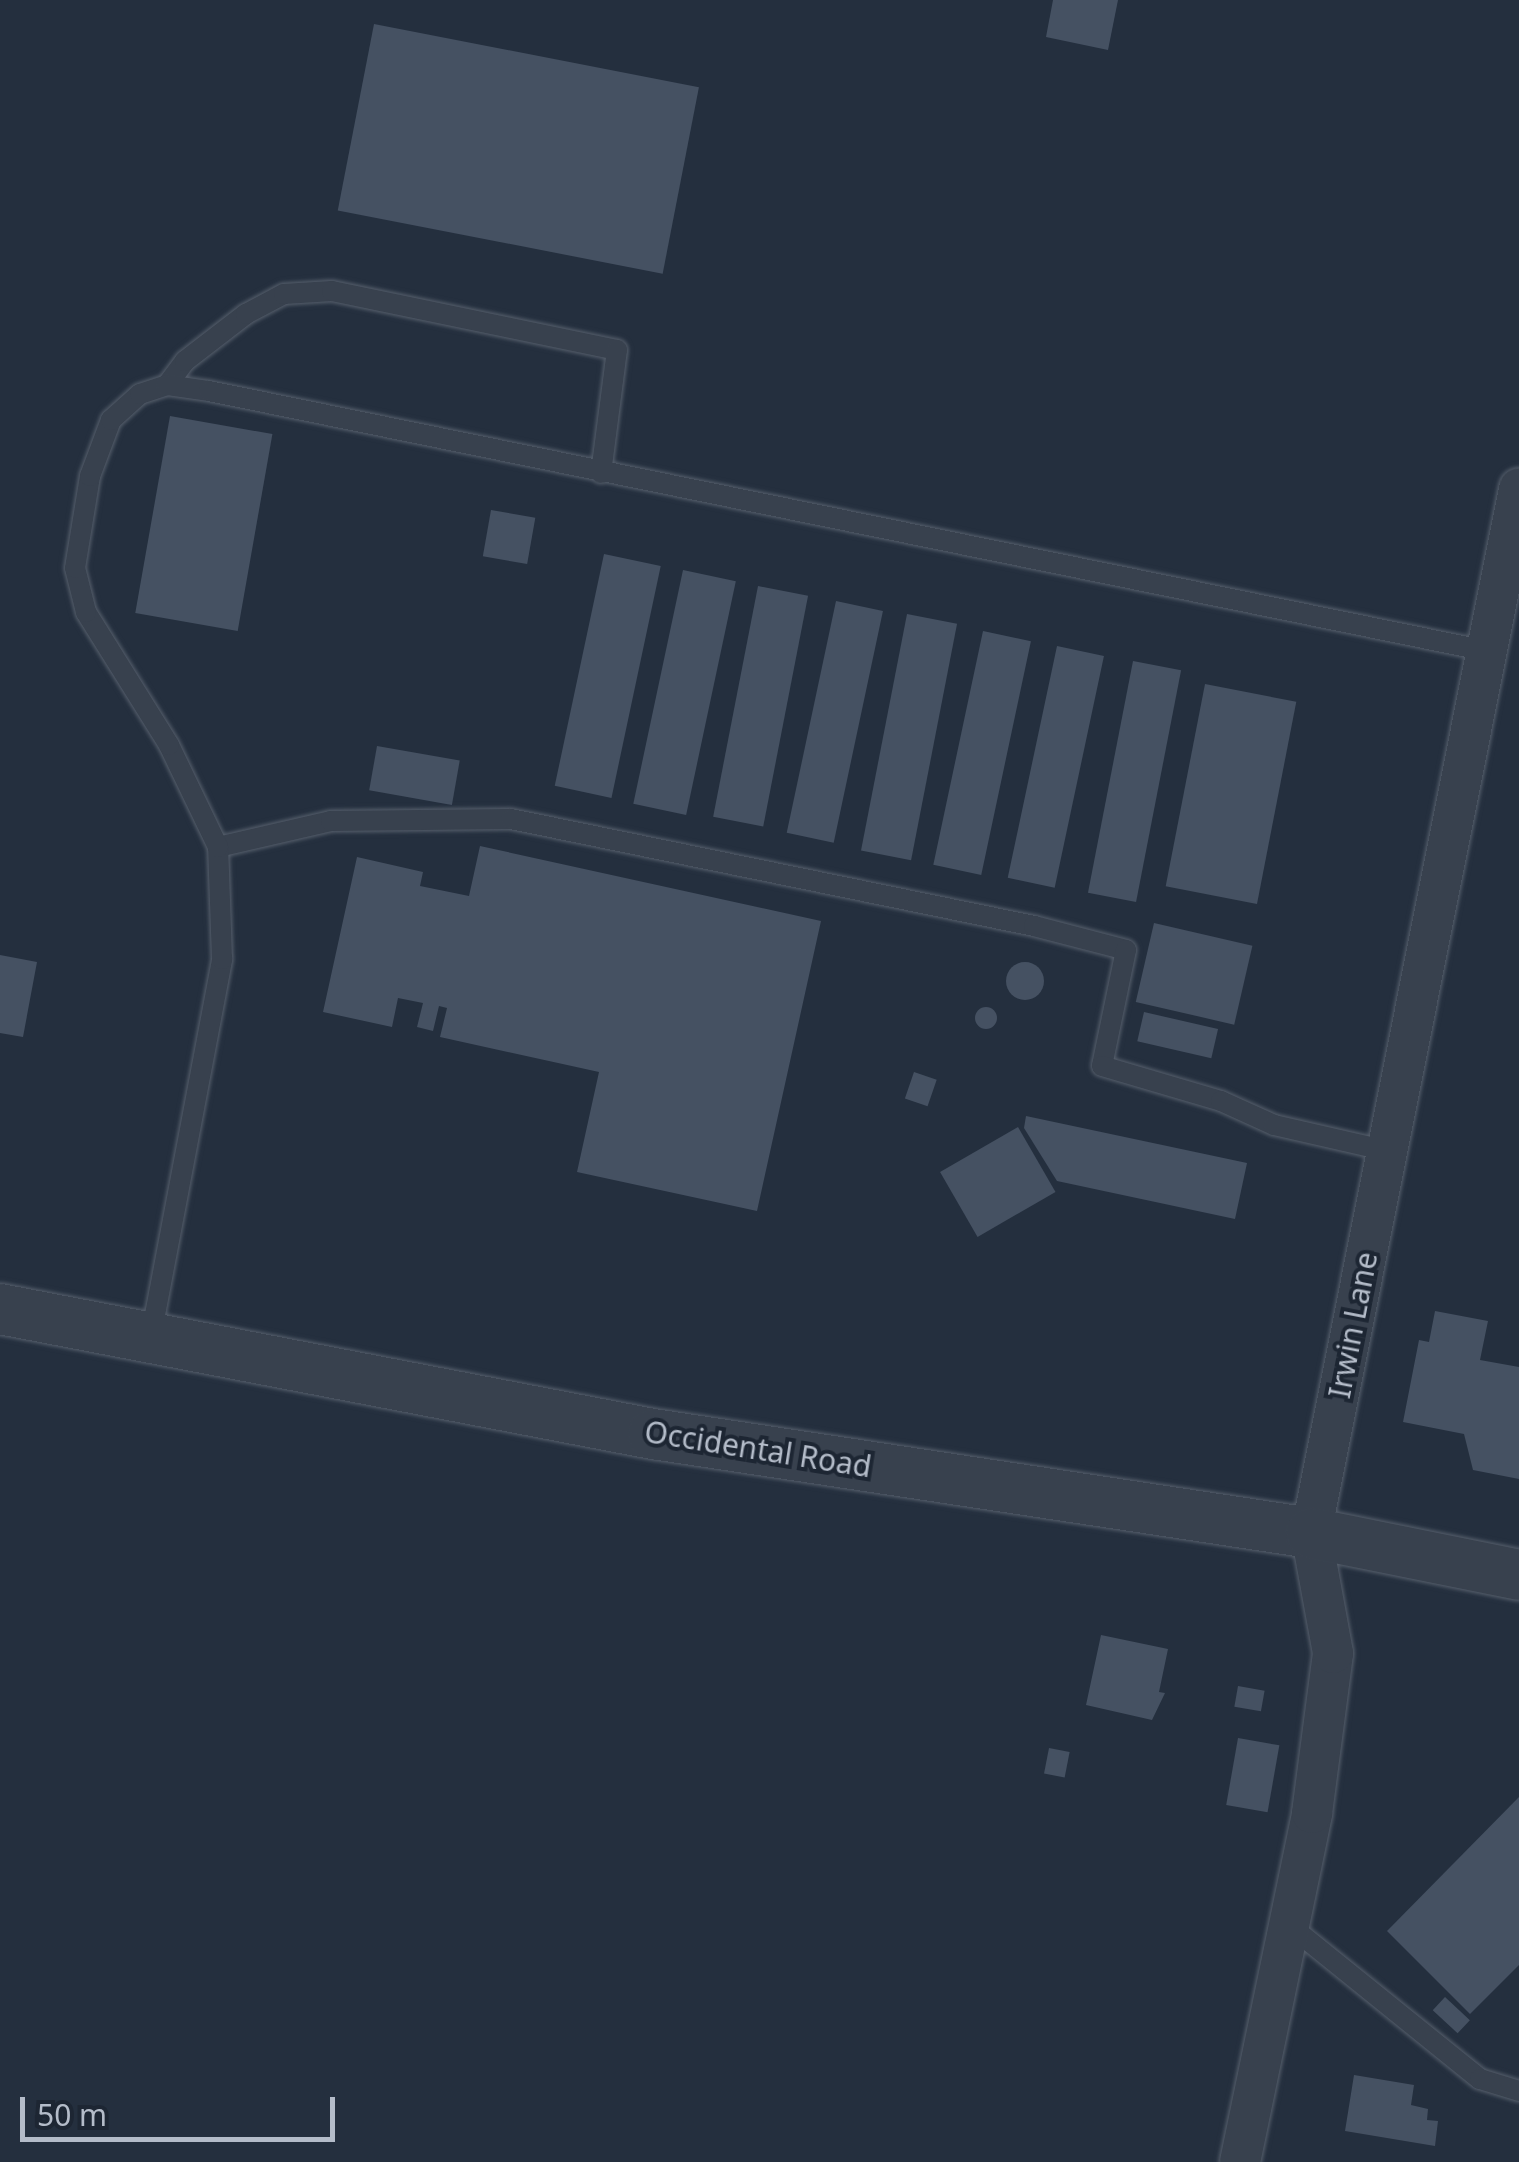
<!DOCTYPE html>
<style>
body{margin:0}
#map{position:relative;width:1519px;height:2162px;overflow:hidden;background:#242f3e;font-family:"Noto Sans",sans-serif}
div>[style]{position:absolute}
.building>*{inset:0;background:#455162;transform-origin:0 0}
.round{border-radius:50%}
.roads{filter:drop-shadow(0 0 2px #565f6c) drop-shadow(0 0 2px #565f6c)}
.service>*{height:20px;margin:-10px;padding:0 10px;transform-origin:10px;border-radius:10px;background:#38414e}
.minor>*{height:40px;margin:-20px;padding:0 20px;transform-origin:20px;border-radius:20px;background:#38414e}
.tertiary>*{height:50px;margin:-25px;padding:0 25px;transform-origin:25px;border-radius:25px;background:#38414e}
span{translate:-50% -50%;white-space:nowrap;text-align:center;line-height:1.15;-webkit-text-stroke:8px #1d2633;paint-order:stroke}
.street-label{font-size:30px;color:#b4bcc9}
.scale{position:absolute;left:20px;top:2097px;width:315px;height:45px;box-sizing:border-box;border:5px solid #b4bcc9;border-top:0;padding-left:12px;font-size:30px;line-height:35px;white-space:nowrap;color:#b4bcc9;-webkit-text-stroke:8px #1d2633;paint-order:stroke}
</style>
<div id="map">
<div class="building">
<i style="clip-path:polygon(1053px 0,1118px 0,1108px 50px,1046px 37px)"></i>
<i style="left:374px;top:24px;width:331px;height:190px;rotate:11deg"></i>
<i style="left:170px;top:416px;width:104px;height:200px;rotate:10deg"></i>
<i style="left:491px;top:510px;width:45px;height:47px;rotate:10deg"></i>
<i style="left:604px;top:554px;width:58px;height:237px;rotate:12deg"></i>
<i style="left:683px;top:570px;width:54px;height:239px;rotate:12deg"></i>
<i style="left:758px;top:586px;width:51px;height:235px;rotate:11deg"></i>
<i style="left:836px;top:601px;width:48px;height:237px;rotate:12deg"></i>
<i style="left:907px;top:614px;width:51px;height:241px;rotate:11deg"></i>
<i style="left:983px;top:631px;width:49px;height:239px;rotate:12deg"></i>
<i style="left:1057px;top:646px;width:48px;height:237px;rotate:12deg"></i>
<i style="left:1133px;top:661px;width:49px;height:236px;rotate:11deg"></i>
<i style="left:1205px;top:684px;width:93px;height:206px;rotate:11deg"></i>
<i style="left:377px;top:746px;width:84px;height:45px;rotate:10deg"></i>
<i style="clip-path:polygon(480px 846px,821px 921px,757px 1211px,577px 1172px,599px 1072px,440px 1037px,447px 1008px,439px 1006px,433px 1031px,417px 1027px,423px 1003px,398px 998px,392px 1027px,323px 1012px,357px 857px,423px 872px,420px 886px,469px 896px)"></i>
<i style="left:1154px;top:923px;width:101px;height:81px;rotate:13deg"></i>
<i style="clip-path:polygon(0 955px,37px 962px,23px 1037px,0 1033px)"></i>
<i class="round" style="left:1006px;top:962px;width:38px;height:38px"></i>
<i class="round" style="left:975px;top:1007px;width:22px;height:22px"></i>
<i style="left:1144px;top:1012px;width:76px;height:30px;rotate:13deg"></i>
<i style="left:914px;top:1072px;width:24px;height:28px;rotate:19deg"></i>
<i style="clip-path:polygon(1026px 1116px,1247px 1163px,1235px 1219px,1057px 1181px,1024px 1128px)"></i>
<i style="left:1018px;top:1127px;width:75px;height:90px;rotate:60deg"></i>
<i style="clip-path:polygon(1435px 1311px,1488px 1321px,1480px 1360px,1519px 1367px,1519px 1479px,1473px 1470px,1464px 1434px,1403px 1422px,1419px 1340px,1429px 1342px)"></i>
<i style="clip-path:polygon(1101px 1635px,1168px 1649px,1159px 1692px,1165px 1693px,1152px 1720px,1086px 1705px)"></i>
<i style="left:1238px;top:1686px;width:27px;height:21px;rotate:10deg"></i>
<i style="left:1238px;top:1738px;width:42px;height:68px;rotate:10deg"></i>
<i style="left:1049px;top:1748px;width:21px;height:26px;rotate:11deg"></i>
<i style="clip-path:polygon(1519px 1797px,1519px 1965px,1470px 2014px,1387px 1931px)"></i>
<i style="left:1445px;top:1997px;width:34px;height:18px;rotate:43deg"></i>
<i style="clip-path:polygon(1354px 2075px,1414px 2085px,1411px 2105px,1428px 2109px,1427px 2120px,1438px 2121px,1435px 2146px,1345px 2131px)"></i>
</div>
<div class="roads">
<div class="service">
<i style="left:167px;top:385px;width:30px;rotate:-53deg"></i>
<i style="left:185px;top:361px;width:77px;rotate:-37.6deg"></i>
<i style="left:246px;top:314px;width:43px;rotate:-27.8deg"></i>
<i style="left:284px;top:294px;width:48px;rotate:-3.6deg"></i>
<i style="left:332px;top:291px;width:291px;rotate:11.7deg"></i>
<i style="left:617px;top:350px;width:124px;rotate:97.4deg"></i>
<i style="left:218px;top:847px;width:116px;rotate:-13deg"></i>
<i style="left:331px;top:821px;width:180px;rotate:-0.6deg"></i>
<i style="left:511px;top:819px;width:534px;rotate:11.56deg"></i>
<i style="left:1034px;top:926px;width:95px;rotate:14.6deg"></i>
<i style="left:1126px;top:950px;width:118px;rotate:101.7deg"></i>
<i style="left:1102px;top:1066px;width:124px;rotate:16.4deg"></i>
<i style="left:1221px;top:1101px;width:58px;rotate:24.4deg"></i>
<i style="left:1274px;top:1125px;width:117px;rotate:12.8deg"></i>
<i style="left:151px;top:1336px;width:384px;rotate:-79.3deg"></i>
<i style="left:222px;top:959px;width:112px;rotate:-92deg"></i>
<i style="left:218px;top:847px;width:113px;rotate:-115.7deg"></i>
<i style="left:169px;top:745px;width:157px;rotate:-122deg"></i>
<i style="left:86px;top:612px;width:45px;rotate:-104deg"></i>
<i style="left:75px;top:568px;width:93px;rotate:-80.7deg"></i>
<i style="left:90px;top:476px;width:60px;rotate:-69.4deg"></i>
<i style="left:111px;top:420px;width:39px;rotate:-42deg"></i>
<i style="left:140px;top:394px;width:28px;rotate:-18deg"></i>
<i style="left:167px;top:385px;width:42px;rotate:8.1deg"></i>
<i style="left:209px;top:391px;width:1304px;rotate:11.5deg"></i>
<i style="left:1289px;top:1925px;width:245px;rotate:38.9deg"></i>
<i style="left:1480px;top:2079px;width:41px;rotate:17.1deg"></i>
</div>
<div class="minor">
<i style="left:1240px;top:2162px;width:356px;rotate:-78.3deg"></i>
<i style="left:1312px;top:1813px;width:161px;rotate:-82.5deg"></i>
<i style="left:1333px;top:1653px;width:122px;rotate:-100.4deg"></i>
<i style="left:1311px;top:1533px;width:1065px;rotate:-78.73deg"></i>
</div>
<div class="tertiary">
<i style="left:0;top:1309px;width:665px;rotate:10.84deg"></i>
<i style="left:653px;top:1434px;width:665px;rotate:8.56deg"></i>
<i style="left:1311px;top:1533px;width:212px;rotate:11.4deg"></i>
</div>
</div>
<div class="street-label">
<span style="left:1353px;top:1325px;rotate:-79deg">Irwin Lane</span>
<span style="left:758px;top:1449px;rotate:9deg">Occidental Road</span>
</div>
<div class="scale">50 m</div>
</div>
